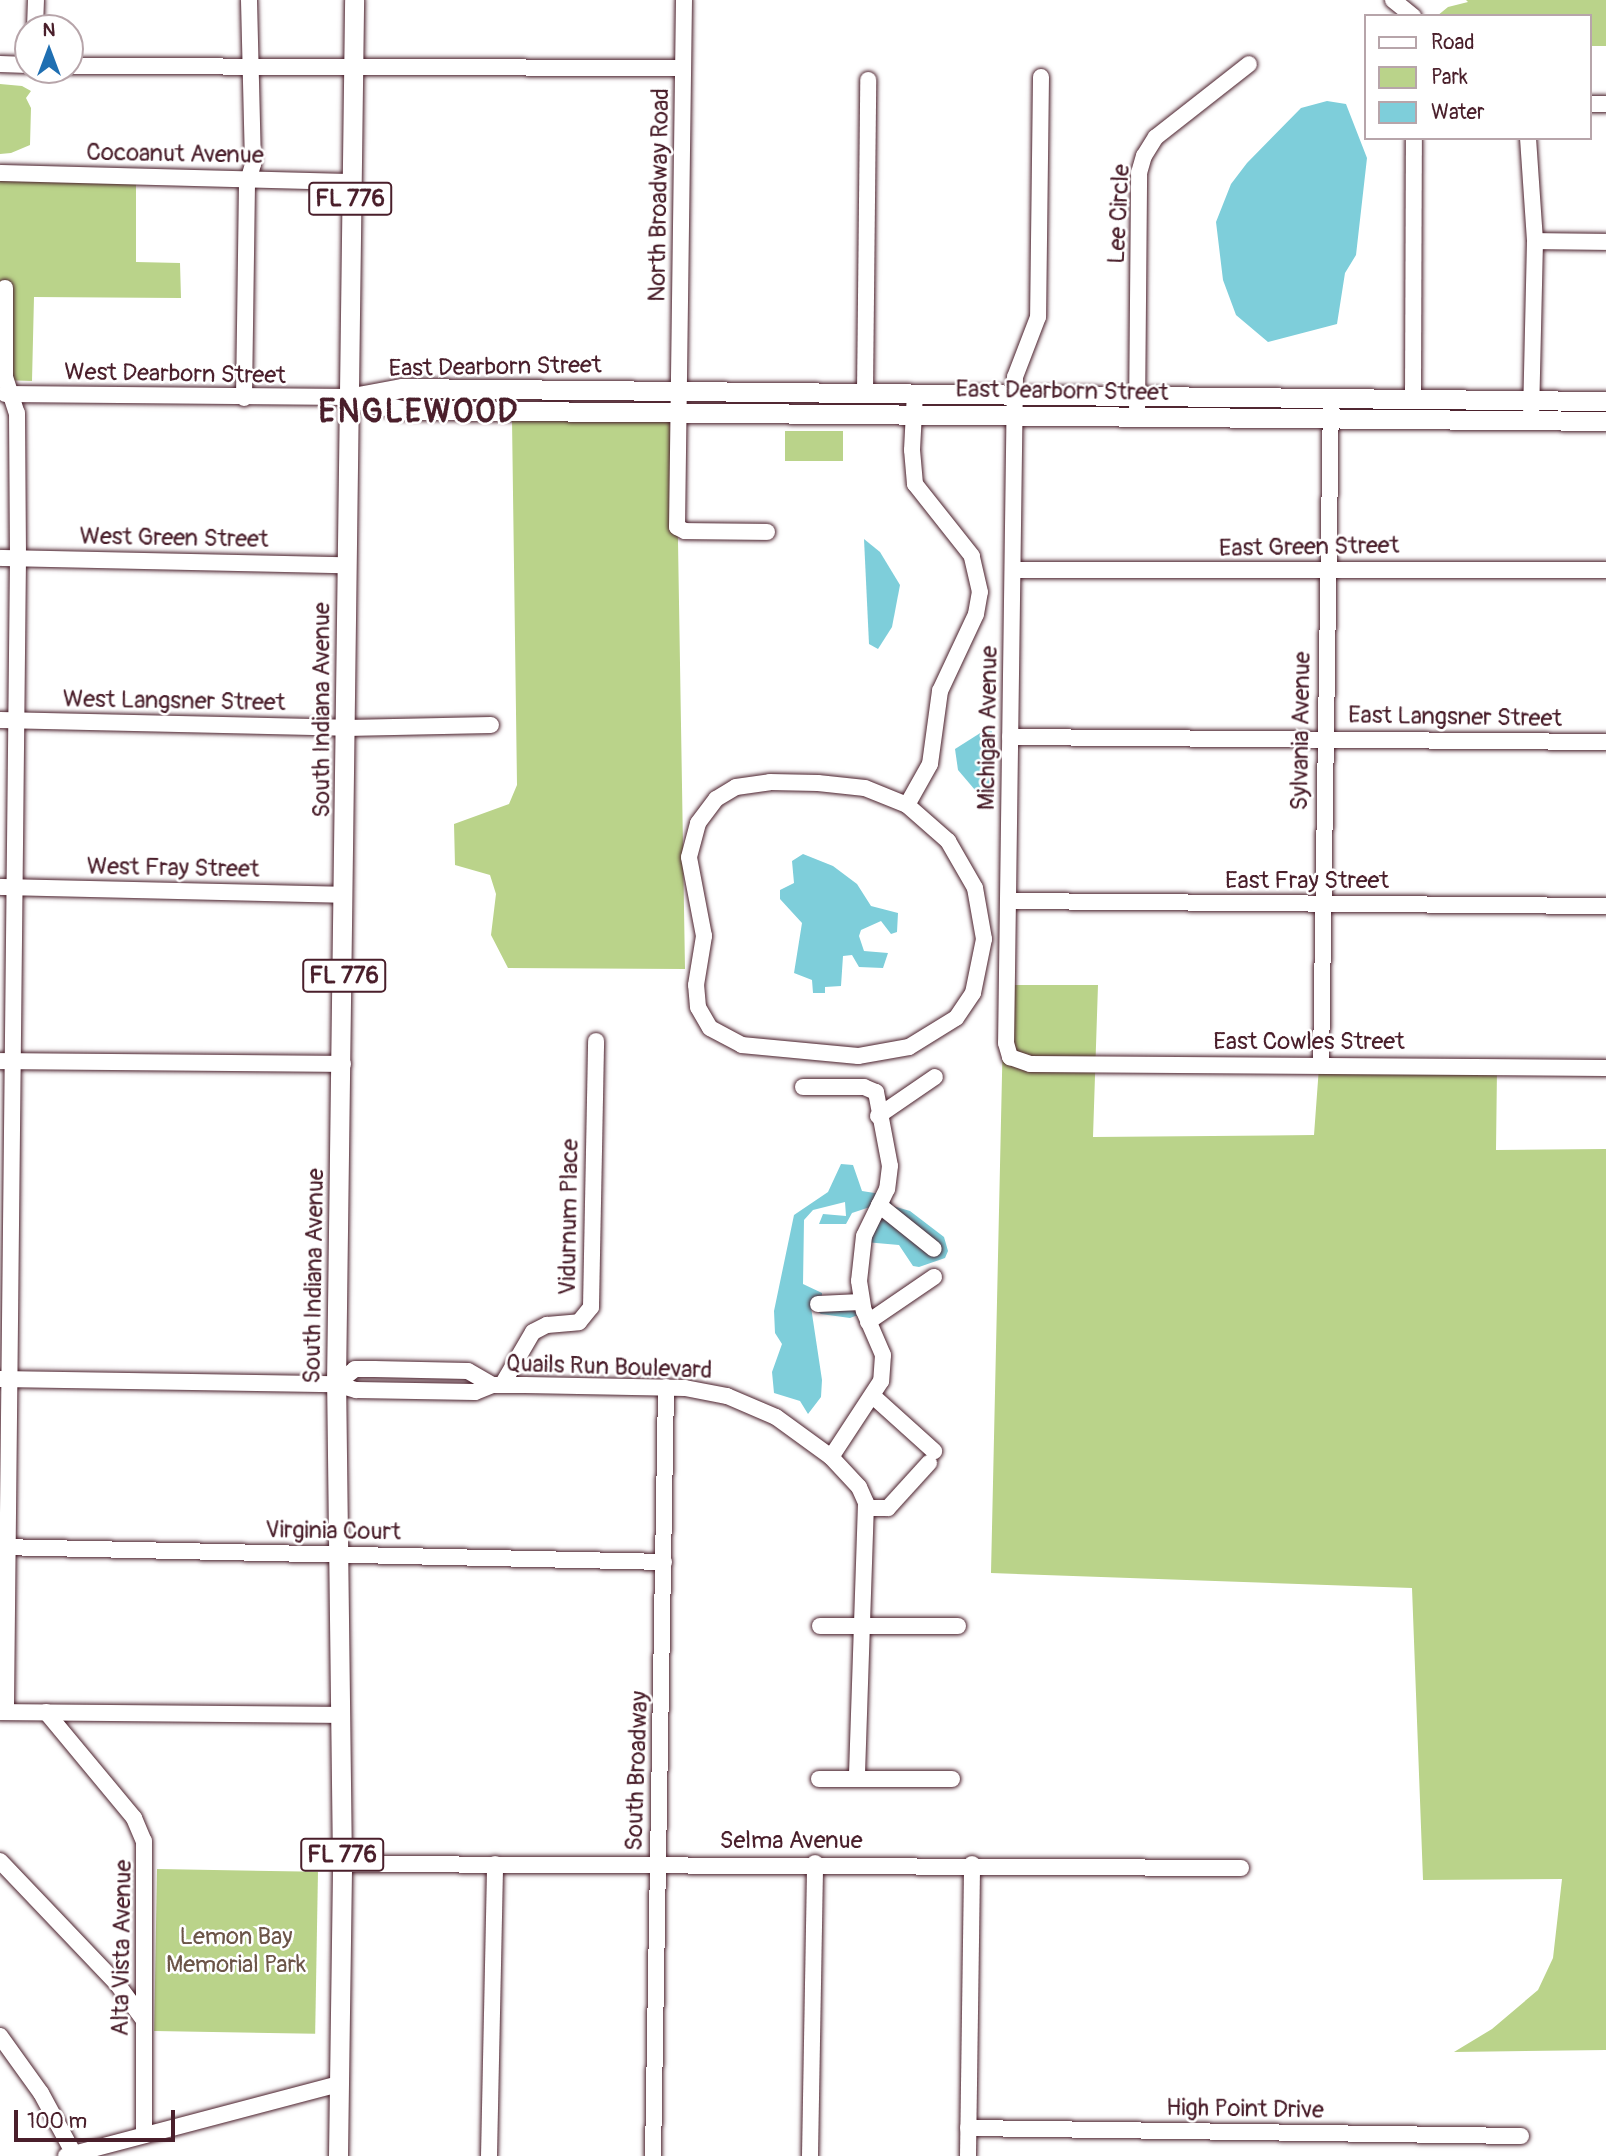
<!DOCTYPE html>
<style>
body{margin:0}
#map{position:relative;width:1606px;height:2156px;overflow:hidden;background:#fff;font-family:Pangolin,sans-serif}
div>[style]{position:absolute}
.green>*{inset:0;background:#bad38a;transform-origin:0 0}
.water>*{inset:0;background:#7eceda}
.roads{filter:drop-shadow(0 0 2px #4a1f2b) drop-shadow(0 0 2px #4a1f2b)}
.minor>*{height:16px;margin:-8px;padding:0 8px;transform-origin:8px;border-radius:8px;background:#fff}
.major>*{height:19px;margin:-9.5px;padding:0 9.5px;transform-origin:9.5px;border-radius:9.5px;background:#fff}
span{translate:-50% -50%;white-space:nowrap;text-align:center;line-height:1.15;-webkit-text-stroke:5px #fff;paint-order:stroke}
.shield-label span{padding:2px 5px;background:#fff;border:2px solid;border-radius:5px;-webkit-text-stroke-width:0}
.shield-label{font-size:23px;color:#4a1f2b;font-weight:700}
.street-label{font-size:24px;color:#4a1f2b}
.park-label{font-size:24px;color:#6c5548}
.district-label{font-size:32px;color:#4a1f2b;font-weight:700;letter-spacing:2px}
.legend{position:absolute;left:1364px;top:14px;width:228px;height:126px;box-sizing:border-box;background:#fff;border:2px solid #b7a5aa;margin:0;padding:9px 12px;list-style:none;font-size:21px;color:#4a1f2b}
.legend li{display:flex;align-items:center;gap:14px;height:35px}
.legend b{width:35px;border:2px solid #b7a5aa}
.north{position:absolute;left:14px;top:14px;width:70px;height:70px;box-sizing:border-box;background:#fff;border:2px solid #b7a5aa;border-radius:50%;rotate:0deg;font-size:19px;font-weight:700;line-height:28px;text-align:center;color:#4a1f2b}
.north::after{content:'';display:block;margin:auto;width:24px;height:32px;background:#1f6fb2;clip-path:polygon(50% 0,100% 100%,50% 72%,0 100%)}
.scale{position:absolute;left:14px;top:2110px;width:161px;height:32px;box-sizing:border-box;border:4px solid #4a1f2b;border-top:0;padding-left:9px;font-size:21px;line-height:24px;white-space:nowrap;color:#4a1f2b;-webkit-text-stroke:5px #fff;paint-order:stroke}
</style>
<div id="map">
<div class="green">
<i style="clip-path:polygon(1466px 0,1606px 0,1606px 46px,1590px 46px,1590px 16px,1437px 16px,1448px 7px,1468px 2px)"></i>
<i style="clip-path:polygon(0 84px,22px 86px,31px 91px,26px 98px,31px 108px,30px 145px,11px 153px,0 154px)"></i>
<i style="clip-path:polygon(0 178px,136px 181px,136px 262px,180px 263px,181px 298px,34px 297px,32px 381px,0 380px)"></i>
<i style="clip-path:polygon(676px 419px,685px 969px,508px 968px,491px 935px,496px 894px,490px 875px,455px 865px,454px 824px,509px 804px,517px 785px,512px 420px)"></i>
<i style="left:785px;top:431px;width:58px;height:30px"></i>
<i style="clip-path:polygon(1004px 985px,1098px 985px,1093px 1137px,1314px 1135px,1319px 1067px,1497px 1069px,1496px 1150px,1606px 1149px,1606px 2050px,1454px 2052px,1492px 2029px,1538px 1990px,1553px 1958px,1562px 1879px,1423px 1880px,1412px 1588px,991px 1573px)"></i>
<i style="left:157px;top:1869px;width:161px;height:162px;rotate:1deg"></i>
</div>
<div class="water">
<i style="clip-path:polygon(1327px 101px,1346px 104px,1367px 158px,1356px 255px,1345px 273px,1337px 324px,1268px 342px,1236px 315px,1223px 280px,1216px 222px,1231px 184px,1247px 163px,1301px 108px)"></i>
<i style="clip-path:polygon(864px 539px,880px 552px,900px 585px,892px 627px,878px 649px,869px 644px)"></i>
<i style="clip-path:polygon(985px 730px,992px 731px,992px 810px,958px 770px,955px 749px)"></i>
<i style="clip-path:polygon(803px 854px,833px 866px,857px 884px,871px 906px,898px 913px,897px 932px,891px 934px,881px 921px,861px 930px,859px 936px,864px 951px,888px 953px,883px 968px,859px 967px,852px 955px,843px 956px,841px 986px,825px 987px,825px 993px,813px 993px,812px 980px,794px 973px,802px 923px,780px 899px,780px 890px,794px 883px,792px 861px)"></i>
<i style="clip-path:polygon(841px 1164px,853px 1165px,862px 1191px,887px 1195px,893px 1206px,910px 1211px,944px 1237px,948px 1251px,945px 1258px,919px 1267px,913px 1266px,899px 1245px,865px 1242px,870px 1207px,852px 1213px,846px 1224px,819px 1224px,823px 1214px,846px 1216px,845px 1202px,813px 1210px,804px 1220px,803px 1284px,822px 1293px,822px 1302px,857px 1301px,858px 1315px,850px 1318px,821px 1314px,811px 1307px,822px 1380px,821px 1397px,808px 1414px,800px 1401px,774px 1393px,772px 1372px,782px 1344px,775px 1333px,774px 1311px,794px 1215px,828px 1192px)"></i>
</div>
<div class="roads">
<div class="minor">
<i style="left:684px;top:0;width:527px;rotate:90.76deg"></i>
<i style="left:677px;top:527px;width:9px;rotate:27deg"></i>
<i style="left:685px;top:531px;width:82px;rotate:0.7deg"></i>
<i style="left:1393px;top:0;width:26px;rotate:39deg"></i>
<i style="left:35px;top:28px;width:28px;rotate:-88deg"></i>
<i style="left:0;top:64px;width:28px;rotate:2deg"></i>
<i style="left:70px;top:66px;width:613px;rotate:0.19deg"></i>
<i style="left:1041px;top:77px;width:240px;rotate:90.7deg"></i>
<i style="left:1038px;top:317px;width:64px;rotate:111deg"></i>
<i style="left:1015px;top:377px;width:666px;rotate:90.77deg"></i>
<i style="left:1006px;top:1043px;width:15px;rotate:74deg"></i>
<i style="left:1010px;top:1057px;width:21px;rotate:19deg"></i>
<i style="left:1030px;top:1064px;width:576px;rotate:0.4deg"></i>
<i style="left:1590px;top:104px;width:16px"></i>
<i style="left:1528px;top:138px;width:103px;rotate:86.1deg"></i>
<i style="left:1535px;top:241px;width:180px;rotate:91.3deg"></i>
<i style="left:0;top:173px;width:350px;rotate:1.5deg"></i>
<i style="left:1535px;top:241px;width:71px;rotate:0.8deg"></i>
<i style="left:5px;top:288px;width:89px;rotate:90deg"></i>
<i style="left:5px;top:377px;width:38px;rotate:72deg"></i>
<i style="left:17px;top:413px;width:145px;rotate:89.6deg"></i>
<i style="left:18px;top:558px;width:1154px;rotate:90.6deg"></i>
<i style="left:865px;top:392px;width:312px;rotate:-89.4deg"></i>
<i style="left:5px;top:394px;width:344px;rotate:0.5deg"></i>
<i style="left:244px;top:398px;width:213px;rotate:-89.2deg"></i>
<i style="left:247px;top:185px;width:22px;rotate:-74deg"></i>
<i style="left:253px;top:164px;width:164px;rotate:-91.4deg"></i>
<i style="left:1413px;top:398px;width:258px;rotate:-89.8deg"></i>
<i style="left:1137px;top:416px;width:243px;rotate:-89.5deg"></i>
<i style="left:1139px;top:173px;width:18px;rotate:-74deg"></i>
<i style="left:1144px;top:156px;width:22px;rotate:-58deg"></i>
<i style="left:1156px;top:137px;width:118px;rotate:-38.1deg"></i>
<i style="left:0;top:558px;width:347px;rotate:1.2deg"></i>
<i style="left:1013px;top:570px;width:593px"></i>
<i style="left:0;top:720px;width:346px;rotate:1.3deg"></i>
<i style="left:346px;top:728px;width:145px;rotate:-1.2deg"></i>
<i style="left:1010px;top:737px;width:596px;rotate:0.48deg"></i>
<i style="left:818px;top:783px;width:47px;rotate:6.1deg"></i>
<i style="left:865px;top:788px;width:45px;rotate:22deg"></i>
<i style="left:907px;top:805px;width:55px;rotate:41.3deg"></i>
<i style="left:948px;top:841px;width:54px;rotate:60.1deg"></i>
<i style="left:975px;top:888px;width:52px;rotate:80deg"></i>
<i style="left:984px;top:939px;width:55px;rotate:101.5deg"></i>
<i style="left:973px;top:993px;width:30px;rotate:124deg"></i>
<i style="left:956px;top:1018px;width:55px;rotate:148.3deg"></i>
<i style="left:909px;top:1047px;width:52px;rotate:170deg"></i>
<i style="left:858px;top:1056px;width:117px;rotate:-174.6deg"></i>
<i style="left:742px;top:1045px;width:36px;rotate:-152deg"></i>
<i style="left:710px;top:1028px;width:24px;rotate:-120deg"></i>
<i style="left:698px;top:1007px;width:22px;rotate:-95deg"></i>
<i style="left:696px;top:985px;width:50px;rotate:-80.7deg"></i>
<i style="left:704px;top:936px;width:80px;rotate:-100.8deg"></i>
<i style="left:689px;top:857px;width:35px;rotate:-75deg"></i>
<i style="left:698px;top:823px;width:30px;rotate:-53deg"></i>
<i style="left:716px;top:799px;width:23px;rotate:-31deg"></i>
<i style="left:736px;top:787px;width:34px;rotate:-8deg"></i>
<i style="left:770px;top:782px;width:48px;rotate:1.2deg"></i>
<i style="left:907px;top:805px;width:47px;rotate:-60.7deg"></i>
<i style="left:930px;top:764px;width:74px;rotate:-82.2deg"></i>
<i style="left:940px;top:691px;width:85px;rotate:-64.9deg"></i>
<i style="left:976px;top:614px;width:22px;rotate:-80deg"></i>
<i style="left:980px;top:592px;width:37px;rotate:-103deg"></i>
<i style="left:972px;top:556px;width:92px;rotate:-128.4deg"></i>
<i style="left:915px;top:484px;width:34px;rotate:-95deg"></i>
<i style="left:912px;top:450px;width:57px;rotate:-87deg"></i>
<i style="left:0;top:887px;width:344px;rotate:1.3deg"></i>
<i style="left:1008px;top:901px;width:598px;rotate:0.48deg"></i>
<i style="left:0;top:1061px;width:343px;rotate:0.5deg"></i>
<i style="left:1321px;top:1064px;width:666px;rotate:-89.14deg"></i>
<i style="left:803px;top:1087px;width:61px"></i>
<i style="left:864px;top:1087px;width:13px;rotate:23deg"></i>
<i style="left:876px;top:1092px;width:75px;rotate:79.3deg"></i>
<i style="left:890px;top:1166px;width:23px;rotate:97deg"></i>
<i style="left:887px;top:1189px;width:52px;rotate:116.1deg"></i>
<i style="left:864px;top:1236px;width:45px;rotate:96.3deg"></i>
<i style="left:859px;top:1281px;width:30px;rotate:81deg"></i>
<i style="left:864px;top:1311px;width:48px;rotate:66.6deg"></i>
<i style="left:883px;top:1355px;width:26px;rotate:94deg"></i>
<i style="left:881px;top:1381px;width:91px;rotate:123.3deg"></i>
<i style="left:878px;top:1116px;width:69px;rotate:-34.4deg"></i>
<i style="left:879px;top:1205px;width:70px;rotate:38.7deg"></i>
<i style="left:818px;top:1304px;width:43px;rotate:-2.7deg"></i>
<i style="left:868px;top:1322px;width:80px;rotate:-34.3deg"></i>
<i style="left:0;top:1379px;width:336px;rotate:0.9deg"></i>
<i style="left:336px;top:1384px;width:21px;rotate:17deg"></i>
<i style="left:356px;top:1390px;width:119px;rotate:1deg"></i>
<i style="left:475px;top:1392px;width:18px;rotate:-22deg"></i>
<i style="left:492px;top:1385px;width:33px"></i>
<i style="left:525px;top:1385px;width:160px;rotate:1.1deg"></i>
<i style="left:685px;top:1388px;width:43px;rotate:10.8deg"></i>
<i style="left:727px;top:1396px;width:53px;rotate:23.2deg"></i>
<i style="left:776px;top:1417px;width:68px;rotate:36deg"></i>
<i style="left:831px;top:1457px;width:41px;rotate:47deg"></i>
<i style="left:859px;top:1487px;width:17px;rotate:66deg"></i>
<i style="left:866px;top:1503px;width:276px;rotate:91.9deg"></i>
<i style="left:336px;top:1384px;width:24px;rotate:-38deg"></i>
<i style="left:355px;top:1369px;width:19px"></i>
<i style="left:374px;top:1369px;width:94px;rotate:1.2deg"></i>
<i style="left:468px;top:1371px;width:28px;rotate:30deg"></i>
<i style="left:502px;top:1385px;width:61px;rotate:-59.7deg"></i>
<i style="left:533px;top:1332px;width:16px;rotate:-27deg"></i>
<i style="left:547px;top:1325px;width:32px;rotate:-5deg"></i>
<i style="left:579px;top:1322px;width:19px;rotate:-51deg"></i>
<i style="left:591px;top:1307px;width:266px;rotate:-88.9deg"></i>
<i style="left:874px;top:1397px;width:81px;rotate:42deg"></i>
<i style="left:867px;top:1508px;width:21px"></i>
<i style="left:888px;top:1508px;width:61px;rotate:-47.7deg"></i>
<i style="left:0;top:1547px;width:664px;rotate:1.29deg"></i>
<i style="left:820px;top:1626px;width:138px"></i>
<i style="left:0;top:1712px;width:340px;rotate:0.5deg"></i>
<i style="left:46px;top:1712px;width:138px;rotate:50.3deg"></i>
<i style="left:134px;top:1818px;width:25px;rotate:67deg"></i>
<i style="left:144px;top:1841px;width:294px;rotate:90deg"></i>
<i style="left:819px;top:1779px;width:133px"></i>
<i style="left:0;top:1861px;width:171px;rotate:46.4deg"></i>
<i style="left:118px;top:1985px;width:42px;rotate:53.7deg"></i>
<i style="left:342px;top:1864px;width:899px;rotate:0.25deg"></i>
<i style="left:0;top:2036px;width:70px;rotate:54.3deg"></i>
<i style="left:41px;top:2093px;width:69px;rotate:61.6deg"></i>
<i style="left:968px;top:2128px;width:553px;rotate:0.83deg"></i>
<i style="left:66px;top:2156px;width:282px;rotate:-14.8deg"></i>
<i style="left:489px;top:2156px;width:292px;rotate:-88.8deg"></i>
<i style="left:653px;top:2156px;width:769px;rotate:-89.03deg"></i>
<i style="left:810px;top:2156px;width:293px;rotate:-89deg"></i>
<i style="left:968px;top:2156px;width:292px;rotate:-89.2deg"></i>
</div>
<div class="major">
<i style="left:358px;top:396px;width:45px;rotate:-10.3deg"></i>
<i style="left:402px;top:388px;width:1204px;rotate:0.62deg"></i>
<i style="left:349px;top:397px;width:55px;rotate:13.8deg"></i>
<i style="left:402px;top:410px;width:1204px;rotate:0.52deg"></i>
<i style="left:338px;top:2156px;width:292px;rotate:-89.2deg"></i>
<i style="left:342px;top:1864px;width:480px;rotate:-90.7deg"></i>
<i style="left:336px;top:1384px;width:1384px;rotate:-89.25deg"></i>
</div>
</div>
<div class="shield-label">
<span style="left:350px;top:199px">FL 776</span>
<span style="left:344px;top:976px">FL 776</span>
<span style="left:342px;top:1855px">FL 776</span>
</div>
<div class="street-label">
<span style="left:175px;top:154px;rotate:1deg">Cocoanut Avenue</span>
<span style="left:659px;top:195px;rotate:-89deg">North Broadway Road</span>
<span style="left:1119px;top:214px;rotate:-87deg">Lee Circle</span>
<span style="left:495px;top:367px;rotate:-1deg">East Dearborn Street</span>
<span style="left:175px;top:374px;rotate:1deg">West Dearborn Street</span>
<span style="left:1062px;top:391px;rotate:1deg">East Dearborn Street</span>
<span style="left:174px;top:538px;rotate:1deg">West Green Street</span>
<span style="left:1309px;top:547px;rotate:-1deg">East Green Street</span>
<span style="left:174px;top:701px;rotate:1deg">West Langsner Street</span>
<span style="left:322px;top:710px;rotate:-90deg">South Indiana Avenue</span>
<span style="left:1455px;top:717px;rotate:1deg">East Langsner Street</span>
<span style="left:988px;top:728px;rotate:-89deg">Michigan Avenue</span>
<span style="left:1301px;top:731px;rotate:-89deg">Sylvania Avenue</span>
<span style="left:173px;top:868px;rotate:1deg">West Fray Street</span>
<span style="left:1307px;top:881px">East Fray Street</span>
<span style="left:1309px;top:1042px">East Cowles Street</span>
<span style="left:569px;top:1217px;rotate:-89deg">Vidurnum Place</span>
<span style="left:314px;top:1276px;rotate:-89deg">South Indiana Avenue</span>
<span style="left:609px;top:1367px;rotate:2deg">Quails Run Boulevard</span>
<span style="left:333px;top:1531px;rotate:1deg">Virginia Court</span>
<span style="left:637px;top:1771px;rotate:-88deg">South Broadway</span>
<span style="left:791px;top:1841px">Selma Avenue</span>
<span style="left:122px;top:1948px;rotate:-89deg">Alta Vista Avenue</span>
<span style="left:1245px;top:2109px;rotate:1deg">High Point Drive</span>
</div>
<div class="park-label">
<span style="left:236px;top:1951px">Lemon Bay<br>Memorial Park</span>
</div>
<div class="district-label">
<span style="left:419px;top:412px">ENGLEWOOD</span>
</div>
<ul class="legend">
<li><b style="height:9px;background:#fff"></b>Road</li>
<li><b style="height:19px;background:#bad38a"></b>Park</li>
<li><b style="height:19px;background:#7eceda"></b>Water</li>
</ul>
<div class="north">N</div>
<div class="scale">100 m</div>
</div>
